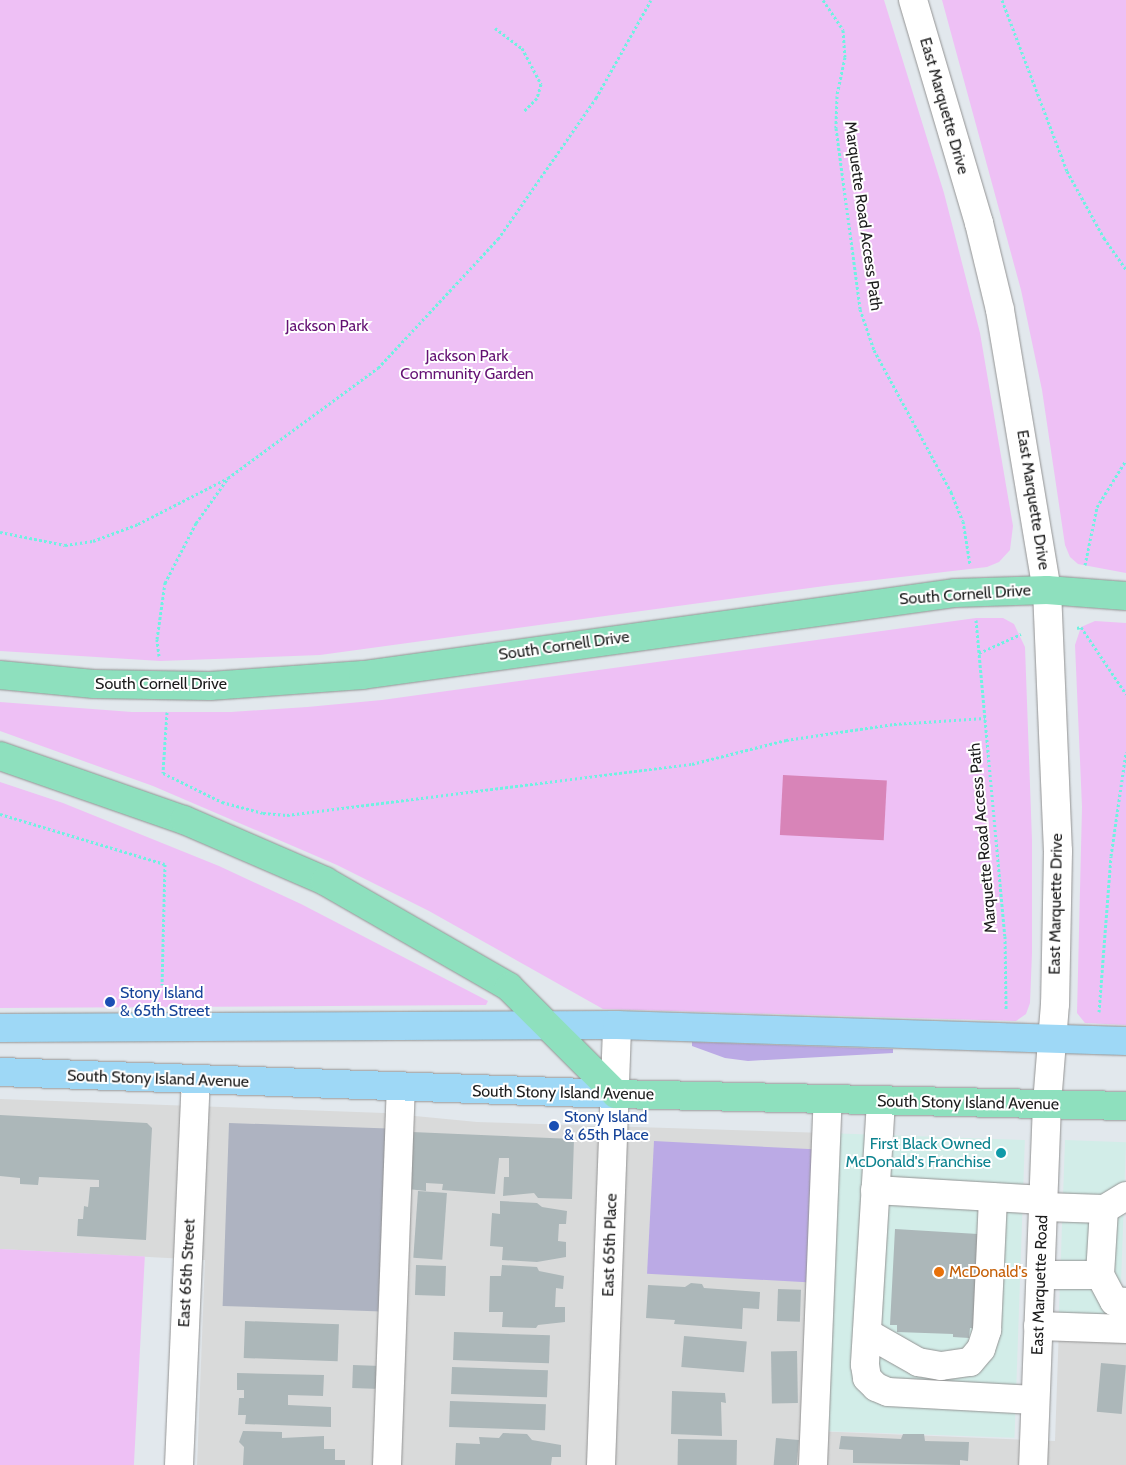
<!DOCTYPE html>
<style>
body{margin:0}
#map{position:relative;width:1126px;height:1465px;overflow:hidden;background:#e2e8ed;font-family:Cabin,sans-serif}
div>[style]{position:absolute}
.residential>*{inset:0;background:#d9dada}
.commercial>*{inset:0;background:#d2ede8;transform-origin:0 0}
.construction>*{inset:0;background:#aeb3c1;transform-origin:0 0}
.grass>*{inset:0;background:#bbaae5;transform-origin:0 0}
.park>*{inset:0;background:#eec0f5;transform-origin:0 0}
.pitch>*{inset:0;background:#d884b8;transform-origin:0 0}
.building>*{inset:0;background:#acb7b9;transform-origin:0 0}
.path>*{height:3px;margin-top:-1.5px;transform-origin:0;background:repeating-linear-gradient(90deg,#6ff1e1 0 2.5px,transparent 0 5px)}
.roads{filter:drop-shadow(0 0 1px #939393) drop-shadow(0 0 1px #939393)}
.minor>*{height:28px;margin:-14px;padding:0 14px;transform-origin:14px;border-radius:14px;background:#fff}
.major>*{height:28px;margin:-14px;padding:0 14px;transform-origin:14px;border-radius:14px;background:#9ed8f6}
.highway>*{height:28px;margin:-14px;padding:0 14px;transform-origin:14px;border-radius:14px;background:#8ee0be}
.dots>*{width:14px;height:14px;translate:-50% -50%;box-sizing:border-box;border:2px solid #fff;border-radius:50%}
span{translate:-50% -50%;white-space:nowrap;text-align:center;line-height:1.15;-webkit-text-stroke:4px #fff;paint-order:stroke}
.street-label{font-size:16px;color:#1c1c1c}
.park-label{font-size:16px;color:#641173}
.transit-label{font-size:16px;color:#164399}
.left{translate:0 -50%;text-align:left}
.culture-label{font-size:16px;color:#0d838f}
.right{translate:-100% -50%;text-align:right}
.food-label{font-size:16px;color:#c56008}
</style>
<div id="map">
<div class="residential">
<i style="clip-path:polygon(0 1099px,384px 1113px,477px 1122px,826px 1133px,814px 1431px,1055px 1441px,1059px 1327px,1126px 1329px,1126px 1465px,197px 1465px,205px 1260px,0 1249px)"></i>
</div>
<div class="commercial">
<i style="left:826px;top:1133px;width:199px;height:298px;rotate:2deg"></i>
<i style="left:1065px;top:1140px;width:61px;height:187px;rotate:2deg"></i>
</div>
<div class="construction">
<i style="left:229px;top:1123px;width:159px;height:183px;rotate:2deg"></i>
</div>
<div class="grass">
<i style="clip-path:polygon(692px 1042px,893px 1049px,893px 1053px,748px 1061px,725px 1058px,692px 1046px)"></i>
<i style="left:654px;top:1141px;width:160px;height:133px;rotate:3deg"></i>
</div>
<div class="park">
<i style="clip-path:polygon(0 0,884px 0,944px 193px,980px 333px,1013px 526px,1010px 550px,999px 562px,987px 567px,832px 585px,320px 655px,160px 661px,0 651px)"></i>
<i style="clip-path:polygon(942px 0,1126px 0,1126px 573px,1078px 564px,1070px 557px,1065px 545px,1042px 390px,1021px 290px)"></i>
<i style="clip-path:polygon(976px 618px,1003px 618px,1014px 624px,1025px 647px,1032px 840px,1032px 953px,1030px 1003px,1026px 1014px,1016px 1021px,603px 1009px,429px 911px,337px 865px,153px 786px,0 731px,0 702px,132px 712px,231px 712px,307px 707px,382px 700px)"></i>
<i style="clip-path:polygon(1095px 621px,1126px 623px,1126px 1025px,1085px 1023px,1077px 1013px,1082px 807px,1075px 645px,1081px 627px)"></i>
<i style="clip-path:polygon(0 782px,63px 803px,219px 866px,301px 904px,488px 1001px,486px 1005px,0 1008px)"></i>
<i style="left:0;top:1249px;width:145px;height:216px;rotate:3deg"></i>
</div>
<div class="pitch">
<i style="left:783px;top:775px;width:104px;height:60px;rotate:3deg"></i>
</div>
<div class="building">
<i style="clip-path:polygon(0 1115px,147px 1123px,152px 1128px,146px 1240px,77px 1236px,78px 1219px,83px 1219px,84px 1206px,88px 1207px,90px 1187px,99px 1187px,99px 1180px,39px 1177px,38px 1185px,20px 1184px,20px 1178px,0 1176px)"></i>
<i style="clip-path:polygon(412px 1132px,574px 1139px,572px 1199px,538px 1198px,534px 1193px,503px 1196px,504px 1177px,509px 1177px,509px 1158px,499px 1158px,495px 1194px,442px 1190px,443px 1184px,426px 1183px,426px 1191px,408px 1189px)"></i>
<i style="left:418px;top:1191px;width:29px;height:67px;rotate:4deg"></i>
<i style="clip-path:polygon(500px 1201px,537px 1203px,542px 1207px,567px 1211px,566px 1224px,559px 1224px,558px 1241px,566px 1242px,566px 1257px,537px 1262px,502px 1260px,503px 1247px,490px 1246px,492px 1213px,500px 1214px)"></i>
<i style="clip-path:polygon(895px 1229px,978px 1234px,975px 1328px,970px 1328px,969px 1338px,953px 1337px,953px 1334px,897px 1332px,897px 1325px,890px 1325px)"></i>
<i style="left:416px;top:1265px;width:30px;height:30px;rotate:2deg"></i>
<i style="clip-path:polygon(502px 1265px,537px 1267px,539px 1271px,564px 1276px,563px 1289px,556px 1288px,555px 1307px,565px 1307px,565px 1322px,538px 1325px,536px 1328px,502px 1327px,503px 1312px,489px 1312px,490px 1276px,501px 1276px)"></i>
<i style="clip-path:polygon(691px 1283px,702px 1284px,704px 1288px,760px 1292px,759px 1309px,743px 1308px,742px 1329px,674px 1324px,675px 1320px,646px 1318px,648px 1285px,685px 1287px)"></i>
<i style="left:778px;top:1289px;width:23px;height:32px;rotate:2deg"></i>
<i style="left:245px;top:1321px;width:94px;height:37px;rotate:2deg"></i>
<i style="left:454px;top:1332px;width:96px;height:28px;rotate:2deg"></i>
<i style="left:684px;top:1336px;width:63px;height:31px;rotate:5deg"></i>
<i style="left:797px;top:1351px;width:52px;height:26px;rotate:89deg"></i>
<i style="left:1101px;top:1363px;width:25px;height:49px;rotate:5deg"></i>
<i style="left:353px;top:1365px;width:28px;height:23px;rotate:2deg"></i>
<i style="left:452px;top:1367px;width:96px;height:27px;rotate:2deg"></i>
<i style="clip-path:polygon(237px 1373px,324px 1375px,323px 1396px,288px 1395px,288px 1405px,331px 1407px,331px 1427px,245px 1424px,246px 1415px,238px 1415px,239px 1398px,244px 1398px,244px 1390px,237px 1390px)"></i>
<i style="clip-path:polygon(672px 1391px,725px 1393px,726px 1403px,721px 1402px,722px 1436px,671px 1434px)"></i>
<i style="left:450px;top:1401px;width:96px;height:26px;rotate:2deg"></i>
<i style="clip-path:polygon(243px 1431px,282px 1432px,282px 1438px,324px 1436px,324px 1449px,335px 1449px,335px 1460px,345px 1460px,345px 1465px,243px 1465px,244px 1447px,239px 1442px)"></i>
<i style="clip-path:polygon(503px 1433px,527px 1434px,532px 1440px,561px 1445px,561px 1457px,552px 1457px,551px 1465px,455px 1465px,456px 1443px,480px 1444px,479px 1437px,499px 1438px)"></i>
<i style="clip-path:polygon(903px 1434px,924px 1434px,925px 1441px,969px 1442px,968px 1461px,960px 1460px,960px 1465px,853px 1463px,853px 1450px,839px 1449px,841px 1436px,901px 1439px)"></i>
<i style="left:776px;top:1438px;width:23px;height:27px;rotate:5deg"></i>
<i style="left:678px;top:1439px;width:59px;height:26px;rotate:1deg"></i>
</div>
<div class="path">
<i style="left:823px;top:0;width:36px;rotate:56deg"></i>
<i style="left:843px;top:30px;width:27px;rotate:86deg"></i>
<i style="left:845px;top:57px;width:40px;rotate:102deg"></i>
<i style="left:837px;top:96px;width:32px;rotate:92deg"></i>
<i style="left:836px;top:128px;width:183px;rotate:82.4deg"></i>
<i style="left:860px;top:309px;width:43px;rotate:71.1deg"></i>
<i style="left:874px;top:350px;width:162px;rotate:61.5deg"></i>
<i style="left:951px;top:492px;width:31px;rotate:68deg"></i>
<i style="left:963px;top:521px;width:44px;rotate:80.8deg"></i>
<i style="left:1002px;top:0;width:183px;rotate:69.2deg"></i>
<i style="left:1067px;top:171px;width:77px;rotate:61.1deg"></i>
<i style="left:1104px;top:238px;width:38px;rotate:55deg"></i>
<i style="left:495px;top:28px;width:34px;rotate:37deg"></i>
<i style="left:522px;top:48px;width:41px;rotate:62.2deg"></i>
<i style="left:541px;top:84px;width:15px;rotate:106deg"></i>
<i style="left:537px;top:98px;width:18px;rotate:135deg"></i>
<i style="left:0;top:532px;width:66px;rotate:11.3deg"></i>
<i style="left:65px;top:545px;width:28px;rotate:-8deg"></i>
<i style="left:93px;top:541px;width:48px;rotate:-20.7deg"></i>
<i style="left:138px;top:524px;width:101px;rotate:-27.1deg"></i>
<i style="left:228px;top:478px;width:186px;rotate:-36.3deg"></i>
<i style="left:378px;top:368px;width:176px;rotate:-47.1deg"></i>
<i style="left:498px;top:239px;width:172px;rotate:-55.2deg"></i>
<i style="left:596px;top:98px;width:112px;rotate:-60.7deg"></i>
<i style="left:1085px;top:565px;width:59px;rotate:-78.3deg"></i>
<i style="left:1097px;top:507px;width:55px;rotate:-58.3deg"></i>
<i style="left:976px;top:620px;width:317px;rotate:84.8deg"></i>
<i style="left:1005px;top:936px;width:73px;rotate:89.2deg"></i>
<i style="left:1077px;top:628px;width:4px;rotate:-14deg"></i>
<i style="left:1081px;top:627px;width:81px;rotate:56.1deg"></i>
<i style="left:979px;top:653px;width:46px;rotate:-24.3deg"></i>
<i style="left:159px;top:656px;width:17px;rotate:-97deg"></i>
<i style="left:157px;top:639px;width:57px;rotate:-81.9deg"></i>
<i style="left:165px;top:583px;width:68px;rotate:-62.7deg"></i>
<i style="left:196px;top:523px;width:55px;rotate:-54.6deg"></i>
<i style="left:167px;top:712px;width:61px;rotate:93.8deg"></i>
<i style="left:163px;top:773px;width:66px;rotate:26.2deg"></i>
<i style="left:222px;top:802px;width:42px;rotate:15deg"></i>
<i style="left:263px;top:813px;width:24px;rotate:5deg"></i>
<i style="left:287px;top:815px;width:408px;rotate:-7.2deg"></i>
<i style="left:692px;top:764px;width:97px;rotate:-14.3deg"></i>
<i style="left:786px;top:740px;width:109px;rotate:-8.4deg"></i>
<i style="left:894px;top:724px;width:91px;rotate:-3.8deg"></i>
<i style="left:0;top:814px;width:172px;rotate:16.9deg"></i>
<i style="left:165px;top:864px;width:121px;rotate:91.4deg"></i>
<i style="left:1099px;top:1012px;width:156px;rotate:-85.6deg"></i>
<i style="left:1111px;top:856px;width:105px;rotate:-81.8deg"></i>
</div>
<div class="roads">
<div class="minor">
<i style="left:913px;top:0;width:233px;rotate:73.5deg"></i>
<i style="left:979px;top:223px;width:89px;rotate:76.4deg"></i>
<i style="left:1000px;top:310px;width:284px;rotate:80.5deg"></i>
<i style="left:1047px;top:590px;width:261px;rotate:87.6deg"></i>
<i style="left:1058px;top:851px;width:153px;rotate:91.1deg"></i>
<i style="left:1055px;top:1004px;width:100px;rotate:94.6deg"></i>
<i style="left:1047px;top:1104px;width:361px;rotate:92.2deg"></i>
<i style="left:881px;top:1101px;width:264px;rotate:93.5deg"></i>
<i style="left:865px;top:1365px;width:13px;rotate:81deg"></i>
<i style="left:867px;top:1378px;width:13px;rotate:45deg"></i>
<i style="left:876px;top:1387px;width:13px;rotate:23deg"></i>
<i style="left:888px;top:1392px;width:147px;rotate:3.1deg"></i>
<i style="left:875px;top:1190px;width:169px;rotate:3.4deg"></i>
<i style="left:1126px;top:1196px;width:26px;rotate:149deg"></i>
<i style="left:1104px;top:1209px;width:66px;rotate:93.5deg"></i>
<i style="left:1100px;top:1275px;width:30px;rotate:62deg"></i>
<i style="left:1114px;top:1301px;width:12px;rotate:5deg"></i>
<i style="left:1044px;top:1207px;width:60px;rotate:1.9deg"></i>
<i style="left:1041px;top:1275px;width:59px"></i>
<i style="left:1038px;top:1326px;width:88px;rotate:2deg"></i>
<i style="left:867px;top:1333px;width:59px;rotate:29.6deg"></i>
<i style="left:918px;top:1362px;width:23px;rotate:10deg"></i>
<i style="left:941px;top:1366px;width:29px;rotate:-8deg"></i>
<i style="left:970px;top:1362px;width:17px;rotate:-50deg"></i>
<i style="left:981px;top:1349px;width:20px;rotate:-72deg"></i>
<i style="left:987px;top:1330px;width:133px;rotate:-87.4deg"></i>
<i style="left:179px;top:1465px;width:385px;rotate:-87.5deg"></i>
<i style="left:387px;top:1465px;width:377px;rotate:-87.9deg"></i>
<i style="left:601px;top:1465px;width:440px;rotate:-87.9deg"></i>
<i style="left:813px;top:1465px;width:366px;rotate:-87.7deg"></i>
</div>
<div class="major">
<i style="left:0;top:1028px;width:617px;rotate:-0.28deg"></i>
<i style="left:617px;top:1025px;width:509px;rotate:1.8deg"></i>
<i style="left:0;top:1072px;width:616px;rotate:2.05deg"></i>
</div>
<div class="highway">
<i style="left:0;top:675px;width:94px;rotate:5.5deg"></i>
<i style="left:94px;top:684px;width:116px;rotate:1deg"></i>
<i style="left:210px;top:686px;width:153px;rotate:-4.1deg"></i>
<i style="left:363px;top:675px;width:598px;rotate:-7.89deg"></i>
<i style="left:955px;top:593px;width:92px;rotate:-1.9deg"></i>
<i style="left:1047px;top:590px;width:79px;rotate:4.3deg"></i>
<i style="left:0;top:756px;width:195px;rotate:19.2deg"></i>
<i style="left:184px;top:820px;width:154px;rotate:23.4deg"></i>
<i style="left:325px;top:881px;width:212px;rotate:29.9deg"></i>
<i style="left:509px;top:987px;width:151px;rotate:45deg"></i>
<i style="left:616px;top:1094px;width:510px;rotate:1.35deg"></i>
</div>
</div>
<div class="dots">
<i style="left:110px;top:1002px;background:#1a4fb4"></i>
<i style="left:554px;top:1126px;background:#1a4fb4"></i>
<i style="left:1001px;top:1153px;background:#0f9aa8"></i>
<i style="left:939px;top:1272px;background:#e8710a"></i>
</div>
<div class="street-label">
<span style="left:944px;top:106px;rotate:74deg">East Marquette Drive</span>
<span style="left:863px;top:216px;rotate:82deg">Marquette Road Access Path</span>
<span style="left:1033px;top:500px;rotate:81deg">East Marquette Drive</span>
<span style="left:965px;top:595px;rotate:-4deg">South Cornell Drive</span>
<span style="left:564px;top:646px;rotate:-8deg">South Cornell Drive</span>
<span style="left:161px;top:684px">South Cornell Drive</span>
<span style="left:983px;top:838px;rotate:-95deg">Marquette Road Access Path</span>
<span style="left:1056px;top:904px;rotate:-89deg">East Marquette Drive</span>
<span style="left:158px;top:1079px;rotate:2deg">South Stony Island Avenue</span>
<span style="left:563px;top:1093px;rotate:1deg">South Stony Island Avenue</span>
<span style="left:968px;top:1103px;rotate:1deg">South Stony Island Avenue</span>
<span style="left:610px;top:1245px;rotate:-88deg">East 65th Place</span>
<span style="left:187px;top:1273px;rotate:-87deg">East 65th Street</span>
<span style="left:1040px;top:1285px;rotate:-88deg">East Marquette Road</span>
</div>
<div class="park-label">
<span style="left:327px;top:326px">Jackson Park</span>
<span style="left:467px;top:365px">Jackson Park<br>Community Garden</span>
</div>
<div class="transit-label">
<span class="left" style="left:120px;top:1002px">Stony Island<br>&amp; 65th Street</span>
<span class="left" style="left:564px;top:1126px">Stony Island<br>&amp; 65th Place</span>
</div>
<div class="culture-label">
<span class="right" style="left:991px;top:1153px">First Black Owned<br>McDonald's Franchise</span>
</div>
<div class="food-label">
<span class="left" style="left:949px;top:1272px">McDonald's</span>
</div>
</div>
